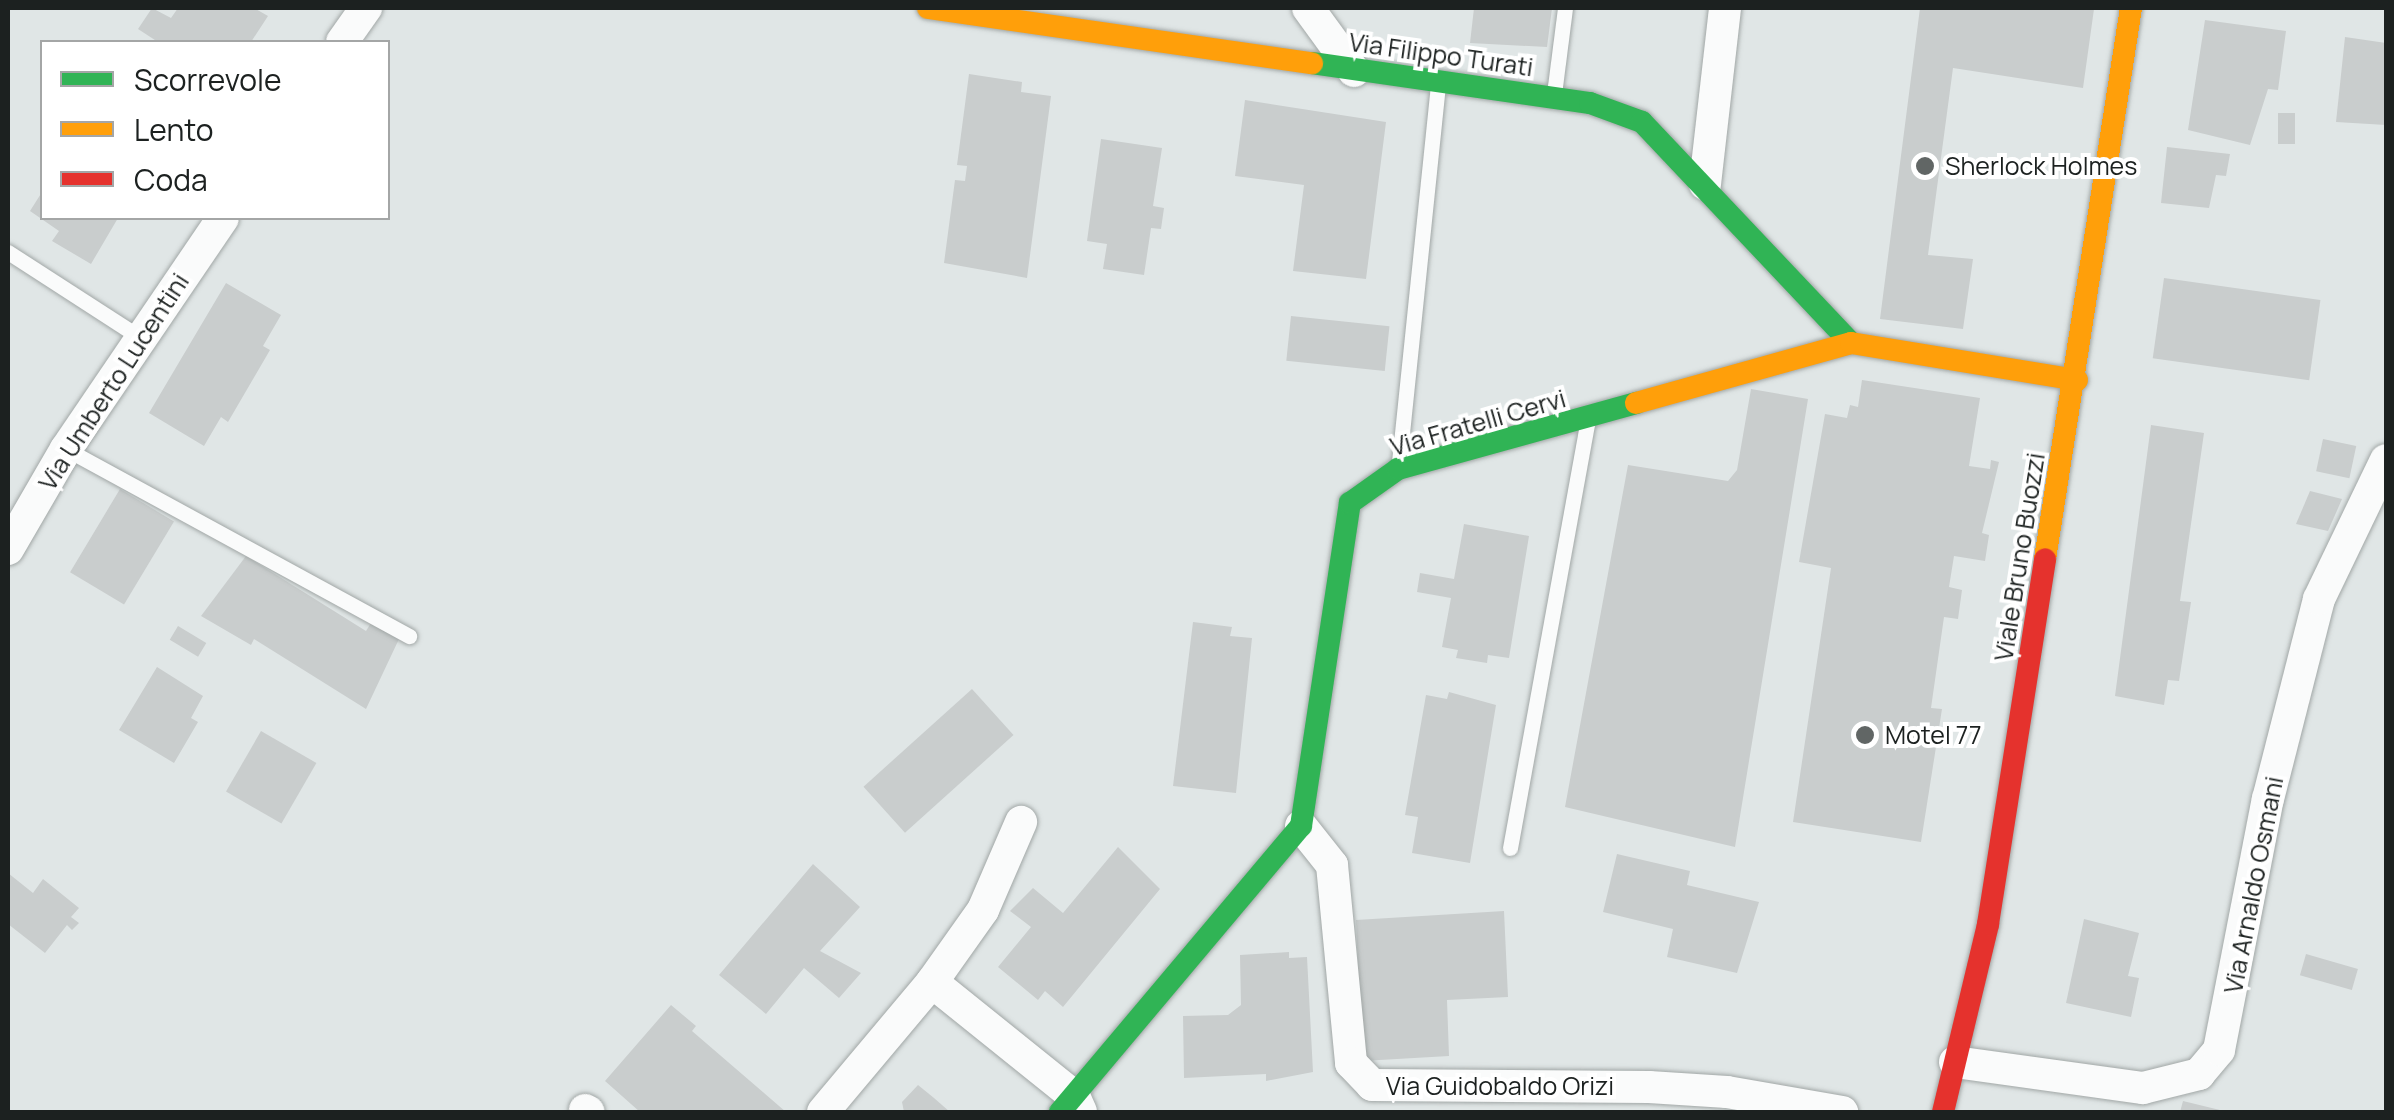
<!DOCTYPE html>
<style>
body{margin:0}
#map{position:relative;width:2394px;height:1120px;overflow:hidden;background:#e0e6e6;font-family:Manrope,sans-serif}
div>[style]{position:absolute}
.building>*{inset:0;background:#c9cdcd;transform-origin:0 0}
.roads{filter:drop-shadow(0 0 2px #a1a7a6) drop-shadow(0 0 2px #a1a7a6)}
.lane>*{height:15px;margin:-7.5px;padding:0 7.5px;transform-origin:7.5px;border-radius:7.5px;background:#fafbfb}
.street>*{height:32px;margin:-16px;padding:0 16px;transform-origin:16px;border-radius:16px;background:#fafbfb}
.fast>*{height:22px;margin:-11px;padding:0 11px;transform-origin:11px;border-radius:11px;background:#30b455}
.slow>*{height:22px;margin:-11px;padding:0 11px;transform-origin:11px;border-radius:11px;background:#ff9f0a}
.jam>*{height:22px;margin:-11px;padding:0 11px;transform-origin:11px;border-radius:11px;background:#e5322d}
.dots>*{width:28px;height:28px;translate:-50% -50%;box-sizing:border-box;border:5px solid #fff;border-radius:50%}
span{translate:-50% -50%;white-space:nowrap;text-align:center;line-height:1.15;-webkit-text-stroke:8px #fff;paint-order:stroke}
.street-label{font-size:25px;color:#1c2120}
.poi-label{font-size:25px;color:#1c2120}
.left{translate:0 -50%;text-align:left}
.frame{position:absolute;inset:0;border:10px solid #1c2120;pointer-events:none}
.legend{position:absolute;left:40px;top:40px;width:350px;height:180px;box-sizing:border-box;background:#fff;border:2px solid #a4a6a6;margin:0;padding:12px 18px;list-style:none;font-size:30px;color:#1c2120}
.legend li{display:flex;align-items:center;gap:20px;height:50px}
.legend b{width:50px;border:2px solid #a4a6a6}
</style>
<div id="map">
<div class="building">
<i style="clip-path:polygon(152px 8px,171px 18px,178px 8px,254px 8px,268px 16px,251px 42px,158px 42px,138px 29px)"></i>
<i style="clip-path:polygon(1474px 8px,1552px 8px,1547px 47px,1470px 43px)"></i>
<i style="clip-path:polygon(1920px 8px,2094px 9px,2083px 88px,1953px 68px,1928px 255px,1973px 259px,1963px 329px,1880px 319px)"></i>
<i style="clip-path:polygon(2205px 20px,2286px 31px,2278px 90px,2268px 89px,2250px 145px,2188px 130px)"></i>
<i style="clip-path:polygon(2345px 37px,2386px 43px,2386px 125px,2336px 122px)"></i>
<i style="clip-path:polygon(969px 74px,1022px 82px,1021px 92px,1051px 96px,1027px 278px,944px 263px,955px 180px,965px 181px,967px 166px,957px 165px)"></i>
<i style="clip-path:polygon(1245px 100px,1386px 122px,1366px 279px,1293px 271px,1304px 185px,1235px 176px)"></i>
<i style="left:2278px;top:113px;width:17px;height:31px"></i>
<i style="clip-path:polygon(1101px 139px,1162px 148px,1153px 206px,1164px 208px,1161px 229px,1151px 228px,1144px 275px,1103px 269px,1107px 244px,1087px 241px)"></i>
<i style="clip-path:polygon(2167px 147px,2230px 154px,2226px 176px,2216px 175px,2209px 208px,2161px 203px)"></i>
<i style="clip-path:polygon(42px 192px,42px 218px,118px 218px,91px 264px,52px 241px,59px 231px,30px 211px)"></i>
<i style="left:2164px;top:278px;width:158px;height:81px;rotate:8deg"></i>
<i style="clip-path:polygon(226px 283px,281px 315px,263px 346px,270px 350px,228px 422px,221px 417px,204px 446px,149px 413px)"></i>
<i style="left:1291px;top:316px;width:99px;height:45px;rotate:6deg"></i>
<i style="clip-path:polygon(1862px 380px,1980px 398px,1969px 466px,1990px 469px,1991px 460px,1999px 462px,1982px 533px,1989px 535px,1985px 561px,1954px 556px,1949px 587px,1962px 590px,1958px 619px,1944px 617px,1931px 708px,1942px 709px,1921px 842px,1793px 822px,1831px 568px,1799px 562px,1825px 414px,1847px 418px,1850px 405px,1858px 407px)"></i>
<i style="clip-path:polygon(1751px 389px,1808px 399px,1735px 847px,1565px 807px,1628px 465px,1728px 481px,1737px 470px)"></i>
<i style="clip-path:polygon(2151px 425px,2204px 433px,2180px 601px,2191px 602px,2179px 681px,2168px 680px,2164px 705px,2115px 696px)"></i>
<i style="left:2323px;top:439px;width:34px;height:33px;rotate:12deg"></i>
<i style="left:120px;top:489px;width:63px;height:97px;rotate:31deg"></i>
<i style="clip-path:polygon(2310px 491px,2342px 499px,2328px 531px,2296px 524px)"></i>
<i style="clip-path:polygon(1464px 524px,1529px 536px,1509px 658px,1488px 655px,1487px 663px,1456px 658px,1458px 650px,1442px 647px,1451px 598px,1417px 592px,1420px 573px,1454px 579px)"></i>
<i style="clip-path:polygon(246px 556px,366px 631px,371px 623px,399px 639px,366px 709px,254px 639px,251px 645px,201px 616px)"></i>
<i style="clip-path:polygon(1193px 622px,1232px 627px,1230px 636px,1252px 638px,1236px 793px,1173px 786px)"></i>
<i style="left:178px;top:626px;width:33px;height:16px;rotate:31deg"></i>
<i style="clip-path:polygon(157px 667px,203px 696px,191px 718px,198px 722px,174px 763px,119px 730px)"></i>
<i style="left:972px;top:689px;width:62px;height:146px;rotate:48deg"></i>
<i style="clip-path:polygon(1449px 692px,1496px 705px,1470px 863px,1412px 853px,1418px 817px,1405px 815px,1426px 695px,1447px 699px)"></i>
<i style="left:261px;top:731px;width:64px;height:70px;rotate:30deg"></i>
<i style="clip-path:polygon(1118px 847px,1160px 889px,1063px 1007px,1045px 991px,1038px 1000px,998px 967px,1031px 927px,1010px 911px,1033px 888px,1063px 913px)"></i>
<i style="clip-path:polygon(1617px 854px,1690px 871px,1687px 885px,1759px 902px,1737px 973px,1667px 957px,1673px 929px,1603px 912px)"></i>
<i style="clip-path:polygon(813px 864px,860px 907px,820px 951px,861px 973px,839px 998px,804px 968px,766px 1014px,719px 975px)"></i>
<i style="clip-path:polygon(8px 873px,33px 893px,43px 879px,79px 908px,71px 917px,79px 923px,72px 930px,67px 925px,45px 953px,8px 924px)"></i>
<i style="clip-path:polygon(1504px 911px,1508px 997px,1447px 1000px,1449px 1056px,1362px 1061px,1356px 920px)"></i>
<i style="clip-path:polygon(2084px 919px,2139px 933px,2128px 976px,2139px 978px,2131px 1017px,2066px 1003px)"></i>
<i style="clip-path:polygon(1289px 952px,1289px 958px,1307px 957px,1313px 1072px,1266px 1081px,1266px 1074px,1184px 1078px,1183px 1016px,1228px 1015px,1241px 1005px,1240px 955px)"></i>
<i style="left:2306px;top:954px;width:54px;height:22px;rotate:16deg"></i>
<i style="clip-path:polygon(671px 1005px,696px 1026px,692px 1031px,786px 1112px,640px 1112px,605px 1081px)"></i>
<i style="clip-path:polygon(918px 1085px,934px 1098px,950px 1112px,904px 1112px,902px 1102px)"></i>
<i style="clip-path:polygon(2183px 1101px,2224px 1111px,2224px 1112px,2180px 1112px)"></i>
</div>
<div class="roads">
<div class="lane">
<i style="left:1554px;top:94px;width:87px;rotate:-82.7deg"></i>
<i style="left:8px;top:252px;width:158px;rotate:32.9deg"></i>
<i style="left:66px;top:449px;width:391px;rotate:28.6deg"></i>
<i style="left:1399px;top:462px;width:377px;rotate:-84.1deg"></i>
<i style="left:1510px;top:848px;width:430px;rotate:-79.7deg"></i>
</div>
<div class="street">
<i style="left:1308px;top:8px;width:78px;rotate:53.9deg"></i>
<i style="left:342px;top:42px;width:42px;rotate:-54.8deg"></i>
<i style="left:1705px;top:184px;width:177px;rotate:-83.5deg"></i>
<i style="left:8px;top:549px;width:116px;rotate:-59.9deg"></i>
<i style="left:66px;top:449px;width:279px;rotate:-55.8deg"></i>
<i style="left:1301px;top:826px;width:50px;rotate:51.5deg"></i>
<i style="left:1332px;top:865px;width:199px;rotate:84.5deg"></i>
<i style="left:1351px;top:1063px;width:30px;rotate:46deg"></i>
<i style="left:1372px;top:1085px;width:277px;rotate:0.4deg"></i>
<i style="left:1649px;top:1087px;width:78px;rotate:3.7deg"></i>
<i style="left:1727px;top:1092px;width:117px;rotate:9.9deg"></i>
<i style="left:932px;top:982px;width:88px;rotate:-54.7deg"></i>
<i style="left:983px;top:910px;width:96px;rotate:-66.6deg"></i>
<i style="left:1955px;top:1062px;width:190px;rotate:7.9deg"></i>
<i style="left:2143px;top:1088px;width:58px;rotate:-14deg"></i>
<i style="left:2199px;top:1074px;width:31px;rotate:-50deg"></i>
<i style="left:2219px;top:1050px;width:256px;rotate:-79deg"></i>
<i style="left:2268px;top:799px;width:206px;rotate:-75.7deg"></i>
<i style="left:2319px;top:599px;width:154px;rotate:-64.3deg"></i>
<i style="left:585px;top:1110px;width:4px;rotate:27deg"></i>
<i style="left:823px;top:1112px;width:170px;rotate:-50deg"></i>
<i style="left:932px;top:982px;width:182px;rotate:38.8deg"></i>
<i style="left:1074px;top:1096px;width:17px;rotate:66deg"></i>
</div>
<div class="fast">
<i style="left:1312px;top:63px;width:281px;rotate:8.2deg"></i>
<i style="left:1590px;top:103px;width:55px;rotate:20.1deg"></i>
<i style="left:1642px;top:122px;width:304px;rotate:46.6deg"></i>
<i style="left:1060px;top:1112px;width:374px;rotate:-49.9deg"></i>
<i style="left:1301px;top:826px;width:327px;rotate:-81.4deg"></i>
<i style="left:1350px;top:503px;width:59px;rotate:-35.3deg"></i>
<i style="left:1398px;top:469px;width:247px;rotate:-15.5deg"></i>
</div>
<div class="slow">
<i style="left:928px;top:8px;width:388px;rotate:8.2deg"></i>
<i style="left:1636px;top:403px;width:223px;rotate:-15.6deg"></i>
<i style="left:1851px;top:343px;width:229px;rotate:9.3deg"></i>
<i style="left:2045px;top:559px;width:558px;rotate:-81.13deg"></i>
</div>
<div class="jam">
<i style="left:1943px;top:1112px;width:193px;rotate:-76.5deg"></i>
<i style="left:1988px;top:924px;width:369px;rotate:-81.1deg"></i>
</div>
</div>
<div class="dots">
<i style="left:1925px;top:166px;background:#616665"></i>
<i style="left:1865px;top:735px;background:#616665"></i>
</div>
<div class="street-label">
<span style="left:1441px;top:55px;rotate:8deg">Via Filippo Turati</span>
<span style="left:114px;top:382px;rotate:-57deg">Via Umberto Lucentini</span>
<span style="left:1478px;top:423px;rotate:-16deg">Via Fratelli Cervi</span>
<span style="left:2020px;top:557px;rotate:-81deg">Viale Bruno Buozzi</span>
<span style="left:2254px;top:885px;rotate:-79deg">Via Arnaldo Osmani</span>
<span style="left:1500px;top:1086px">Via Guidobaldo Orizi</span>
</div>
<div class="poi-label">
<span class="left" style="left:1945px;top:166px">Sherlock Holmes</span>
<span class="left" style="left:1885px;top:735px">Motel 77</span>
</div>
<div class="frame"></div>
<ul class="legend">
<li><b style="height:12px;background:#30b455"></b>Scorrevole</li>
<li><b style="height:12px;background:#ff9f0a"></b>Lento</li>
<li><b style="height:12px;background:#e5322d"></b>Coda</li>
</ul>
</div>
